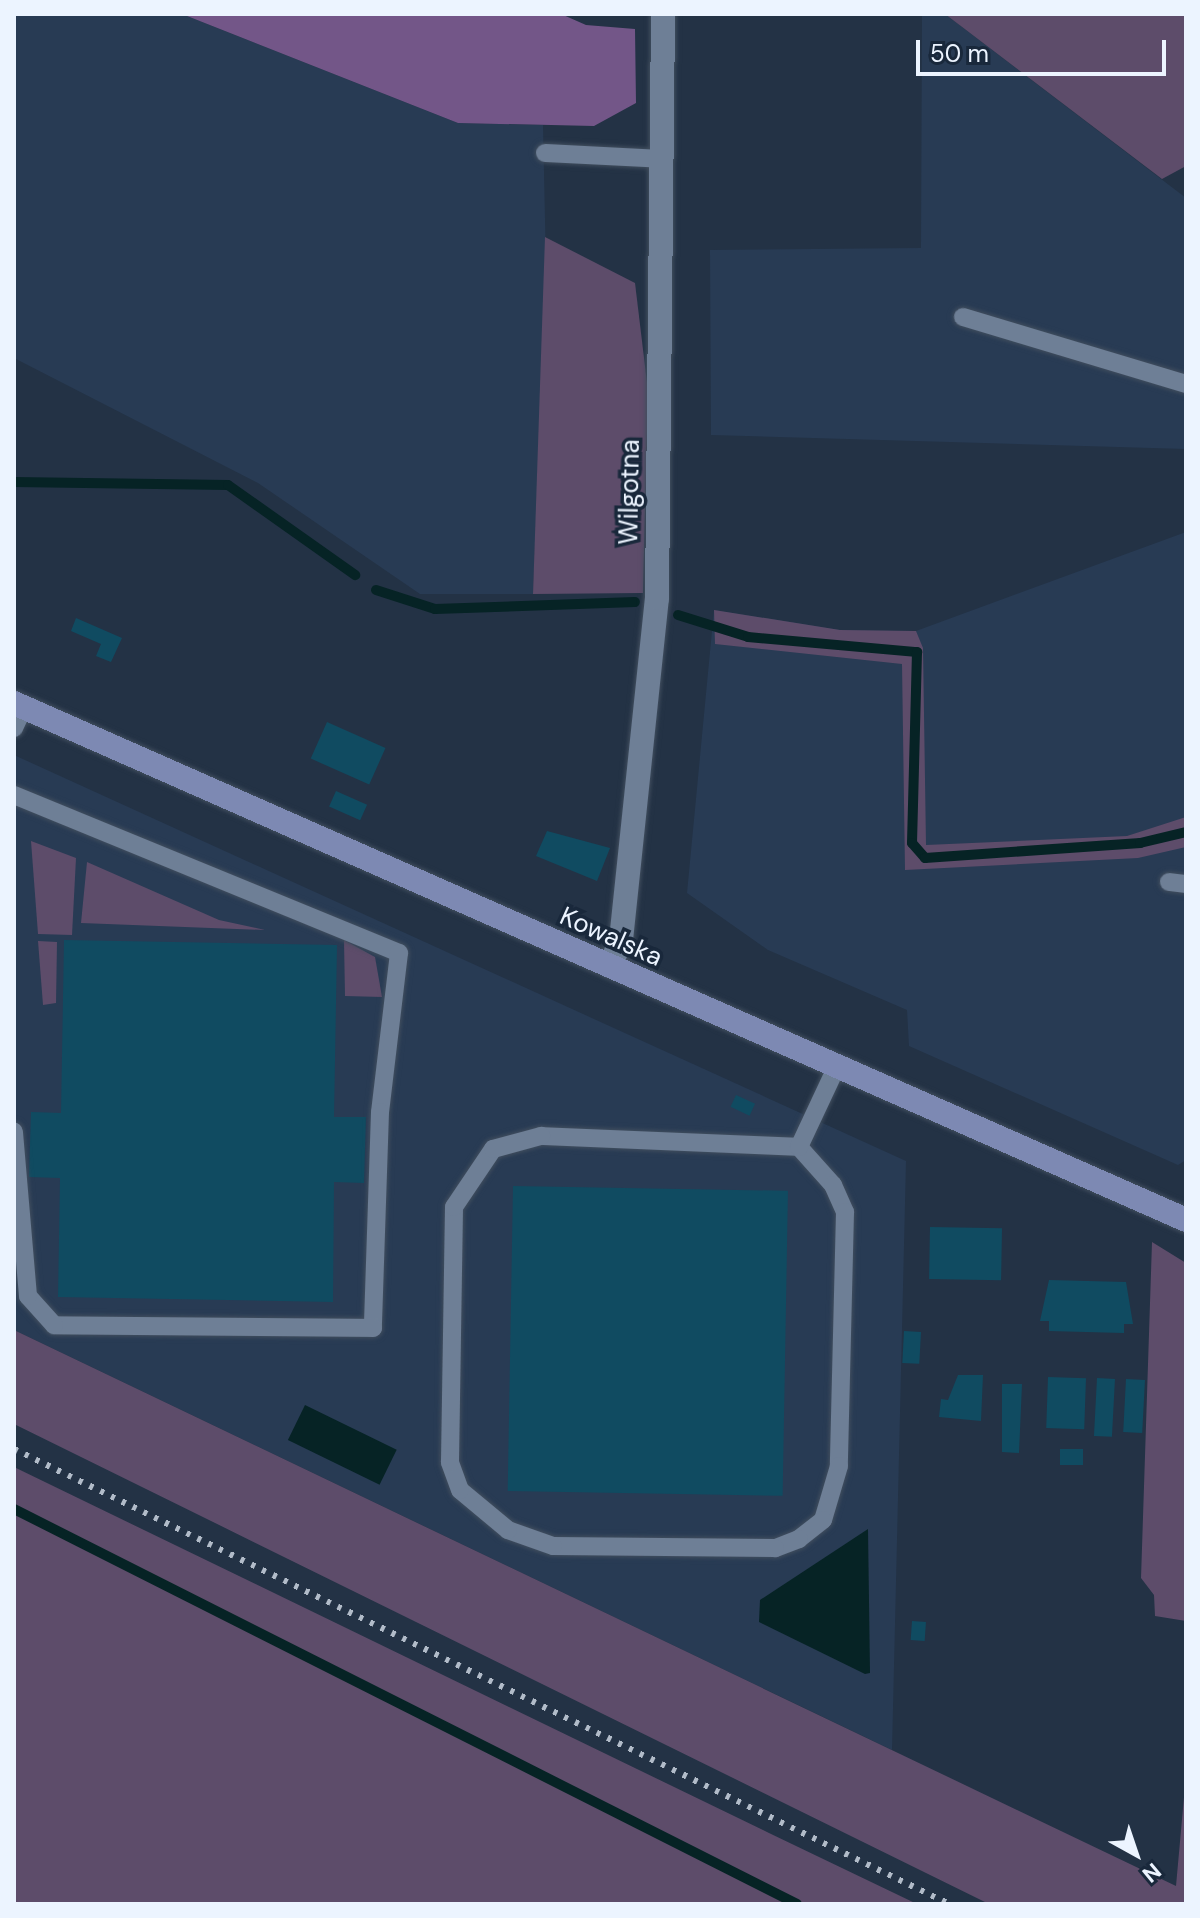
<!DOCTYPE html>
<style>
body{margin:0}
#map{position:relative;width:1200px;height:1918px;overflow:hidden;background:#233245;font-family:"DM Sans",sans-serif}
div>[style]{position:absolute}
.built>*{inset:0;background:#283b54}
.green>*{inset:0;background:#5d4c6a}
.forest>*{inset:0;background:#735688}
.water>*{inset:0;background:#062325;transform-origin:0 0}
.stream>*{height:10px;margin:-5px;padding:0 5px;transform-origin:5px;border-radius:5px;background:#062325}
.building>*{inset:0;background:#104b61;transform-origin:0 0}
.roads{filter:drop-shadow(0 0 2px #414e5e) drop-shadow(0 0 2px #414e5e)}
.lane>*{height:18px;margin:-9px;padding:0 9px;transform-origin:9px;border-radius:9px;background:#6e7f96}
.street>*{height:24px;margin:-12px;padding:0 12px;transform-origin:12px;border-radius:12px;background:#6e7f96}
.secondary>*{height:24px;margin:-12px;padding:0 12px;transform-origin:12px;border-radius:12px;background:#7d89b3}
.rail>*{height:6px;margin-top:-3px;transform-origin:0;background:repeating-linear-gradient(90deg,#b2bcc9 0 4px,transparent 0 12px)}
span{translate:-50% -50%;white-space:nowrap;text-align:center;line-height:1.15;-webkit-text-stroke:7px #19283b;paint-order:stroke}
.street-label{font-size:26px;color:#ecf4ff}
.frame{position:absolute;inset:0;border:16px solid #ecf4ff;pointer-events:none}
.north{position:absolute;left:1096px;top:1814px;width:80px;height:80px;-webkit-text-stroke:6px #19283b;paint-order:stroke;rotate:140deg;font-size:22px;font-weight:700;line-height:32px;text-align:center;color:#ecf4ff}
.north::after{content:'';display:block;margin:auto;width:28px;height:36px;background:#ecf4ff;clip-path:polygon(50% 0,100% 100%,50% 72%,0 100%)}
.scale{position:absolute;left:916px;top:40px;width:250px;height:36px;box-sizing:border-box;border:4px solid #ecf4ff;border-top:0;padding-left:10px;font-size:24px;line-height:28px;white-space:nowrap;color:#ecf4ff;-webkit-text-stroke:6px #19283b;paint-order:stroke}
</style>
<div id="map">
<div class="built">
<i style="clip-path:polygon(14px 14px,182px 14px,458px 123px,543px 125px,546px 267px,533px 594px,420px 594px,258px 483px,14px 358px)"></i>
<i style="clip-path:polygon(922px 14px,945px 14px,1186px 198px,1186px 449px,711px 435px,710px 250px,921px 248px)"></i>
<i style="clip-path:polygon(1186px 532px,1186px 1160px,1178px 1165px,909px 1046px,907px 1010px,768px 950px,687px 893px,714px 610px,840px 630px,916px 631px)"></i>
<i style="clip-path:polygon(14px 755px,906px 1161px,892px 1750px,14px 1330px)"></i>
</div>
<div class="green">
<i style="clip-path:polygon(945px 14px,1186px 14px,1186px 166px,1162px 179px)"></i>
<i style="clip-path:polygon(545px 237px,635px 283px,648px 391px,643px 593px,533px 594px)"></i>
<i style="clip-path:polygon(714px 610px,840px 630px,916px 631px,923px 648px,926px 845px,1127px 836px,1186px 817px,1186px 847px,1138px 858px,905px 870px,902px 664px,715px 644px)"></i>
<i style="clip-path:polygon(31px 841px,76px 858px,72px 935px,38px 934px)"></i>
<i style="clip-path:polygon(87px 862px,219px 920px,265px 930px,81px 923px)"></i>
<i style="clip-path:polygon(344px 940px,375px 957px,382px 997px,345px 996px)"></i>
<i style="clip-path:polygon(38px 941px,57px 942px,56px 1003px,43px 1005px)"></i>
<i style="clip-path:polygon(1152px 1242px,1186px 1263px,1186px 1621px,1155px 1616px,1154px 1595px,1141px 1578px)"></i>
<i style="clip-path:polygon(14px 1330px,1176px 1886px,1186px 1775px,1186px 1904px,989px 1904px,14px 1424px)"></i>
<i style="clip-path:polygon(14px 1467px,769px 1833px,917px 1904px,14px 1904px)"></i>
</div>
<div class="forest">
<i style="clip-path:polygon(182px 14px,561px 14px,586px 25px,635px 29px,636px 103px,594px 126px,458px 123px)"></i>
</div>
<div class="water">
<i style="left:305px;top:1405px;width:102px;height:39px;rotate:26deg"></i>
<i style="clip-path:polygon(868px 1529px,870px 1673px,865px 1674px,759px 1622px,760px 1600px)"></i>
</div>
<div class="stream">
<i style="left:14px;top:482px;width:214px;rotate:0.8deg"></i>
<i style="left:228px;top:485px;width:156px;rotate:35.3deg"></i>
<i style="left:376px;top:590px;width:62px;rotate:17.9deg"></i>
<i style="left:435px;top:609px;width:200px;rotate:-2deg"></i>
<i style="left:678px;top:615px;width:73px;rotate:17.4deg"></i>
<i style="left:748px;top:637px;width:170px;rotate:5.1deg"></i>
<i style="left:917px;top:652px;width:191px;rotate:91.5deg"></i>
<i style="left:912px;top:843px;width:20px;rotate:49deg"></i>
<i style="left:925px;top:858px;width:216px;rotate:-4deg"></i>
<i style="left:1140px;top:843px;width:47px;rotate:-13.4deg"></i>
<i style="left:14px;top:1509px;width:877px;rotate:26.77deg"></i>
</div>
<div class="building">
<i style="clip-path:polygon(76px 618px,122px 638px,111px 662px,96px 656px,101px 644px,71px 631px)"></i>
<i style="left:327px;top:722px;width:64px;height:40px;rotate:24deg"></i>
<i style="left:336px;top:791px;width:34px;height:17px;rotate:24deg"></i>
<i style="clip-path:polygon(547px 831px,610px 848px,597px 881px,536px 856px)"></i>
<i style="clip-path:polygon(64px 940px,337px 945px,334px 1117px,366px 1117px,364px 1183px,334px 1182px,333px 1302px,58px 1297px,60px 1178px,29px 1177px,31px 1112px,61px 1113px)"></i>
<i style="left:736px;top:1095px;width:21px;height:13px;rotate:25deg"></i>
<i style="left:513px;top:1186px;width:275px;height:305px;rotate:1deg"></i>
<i style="left:930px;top:1227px;width:72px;height:52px;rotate:1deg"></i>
<i style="clip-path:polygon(1049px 1280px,1126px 1282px,1133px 1324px,1124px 1324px,1124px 1333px,1049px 1331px,1049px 1321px,1040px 1321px)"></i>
<i style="left:904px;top:1331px;width:17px;height:32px;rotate:3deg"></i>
<i style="clip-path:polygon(958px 1375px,983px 1375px,981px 1421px,939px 1417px,941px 1399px,948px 1400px)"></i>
<i style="left:1048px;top:1377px;width:38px;height:51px;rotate:2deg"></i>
<i style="left:1097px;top:1378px;width:18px;height:58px;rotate:3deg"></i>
<i style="left:1126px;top:1379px;width:19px;height:53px;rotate:3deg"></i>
<i style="clip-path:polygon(1002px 1384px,1022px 1384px,1019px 1453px,1002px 1452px)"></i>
<i style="left:1060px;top:1449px;width:23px;height:16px"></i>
<i style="left:912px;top:1621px;width:14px;height:19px;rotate:4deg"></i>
</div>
<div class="roads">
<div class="lane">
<i style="left:545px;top:153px;width:117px;rotate:2.9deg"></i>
<i style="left:963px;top:317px;width:233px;rotate:16.7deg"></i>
<i style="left:14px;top:728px;width:23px;rotate:-65deg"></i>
<i style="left:14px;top:795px;width:416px;rotate:22.3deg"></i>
<i style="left:399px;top:953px;width:160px;rotate:96.8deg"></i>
<i style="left:380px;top:1112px;width:216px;rotate:91.9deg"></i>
<i style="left:373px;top:1328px;width:319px;rotate:-179.5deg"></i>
<i style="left:54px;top:1325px;width:39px;rotate:-132deg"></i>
<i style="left:28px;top:1296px;width:165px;rotate:-94.9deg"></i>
<i style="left:1169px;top:882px;width:17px;rotate:7deg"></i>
<i style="left:541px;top:1136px;width:258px;rotate:2.4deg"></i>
<i style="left:799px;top:1147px;width:51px;rotate:48.2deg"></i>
<i style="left:833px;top:1185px;width:30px;rotate:66deg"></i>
<i style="left:845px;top:1212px;width:254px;rotate:91.4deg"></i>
<i style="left:839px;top:1466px;width:56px;rotate:106.5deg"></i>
<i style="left:823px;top:1520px;width:31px;rotate:142deg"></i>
<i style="left:799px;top:1539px;width:26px;rotate:159deg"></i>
<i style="left:775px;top:1548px;width:222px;rotate:-179.5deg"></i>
<i style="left:553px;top:1546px;width:48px;rotate:-160.4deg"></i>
<i style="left:508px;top:1530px;width:62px;rotate:-140.2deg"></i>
<i style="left:460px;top:1490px;width:30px;rotate:-110deg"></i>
<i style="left:450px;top:1462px;width:255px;rotate:-89.1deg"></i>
<i style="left:454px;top:1207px;width:70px;rotate:-56.1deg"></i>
<i style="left:493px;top:1149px;width:50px;rotate:-15.2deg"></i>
<i style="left:799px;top:1147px;width:89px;rotate:-64.9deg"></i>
</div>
<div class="street">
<i style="left:610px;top:966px;width:28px;rotate:-67deg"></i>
<i style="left:621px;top:940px;width:344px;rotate:-84deg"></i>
<i style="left:657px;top:598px;width:584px;rotate:-89.41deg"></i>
</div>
<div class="secondary">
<i style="left:14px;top:703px;width:1281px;rotate:23.8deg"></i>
</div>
</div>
<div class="rail">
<i style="left:14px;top:1449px;width:1040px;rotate:25.95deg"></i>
</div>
<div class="street-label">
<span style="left:630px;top:492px;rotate:-89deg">Wilgotna</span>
<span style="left:611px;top:937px;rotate:24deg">Kowalska</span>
</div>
<div class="frame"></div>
<div class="north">N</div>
<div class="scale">50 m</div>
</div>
